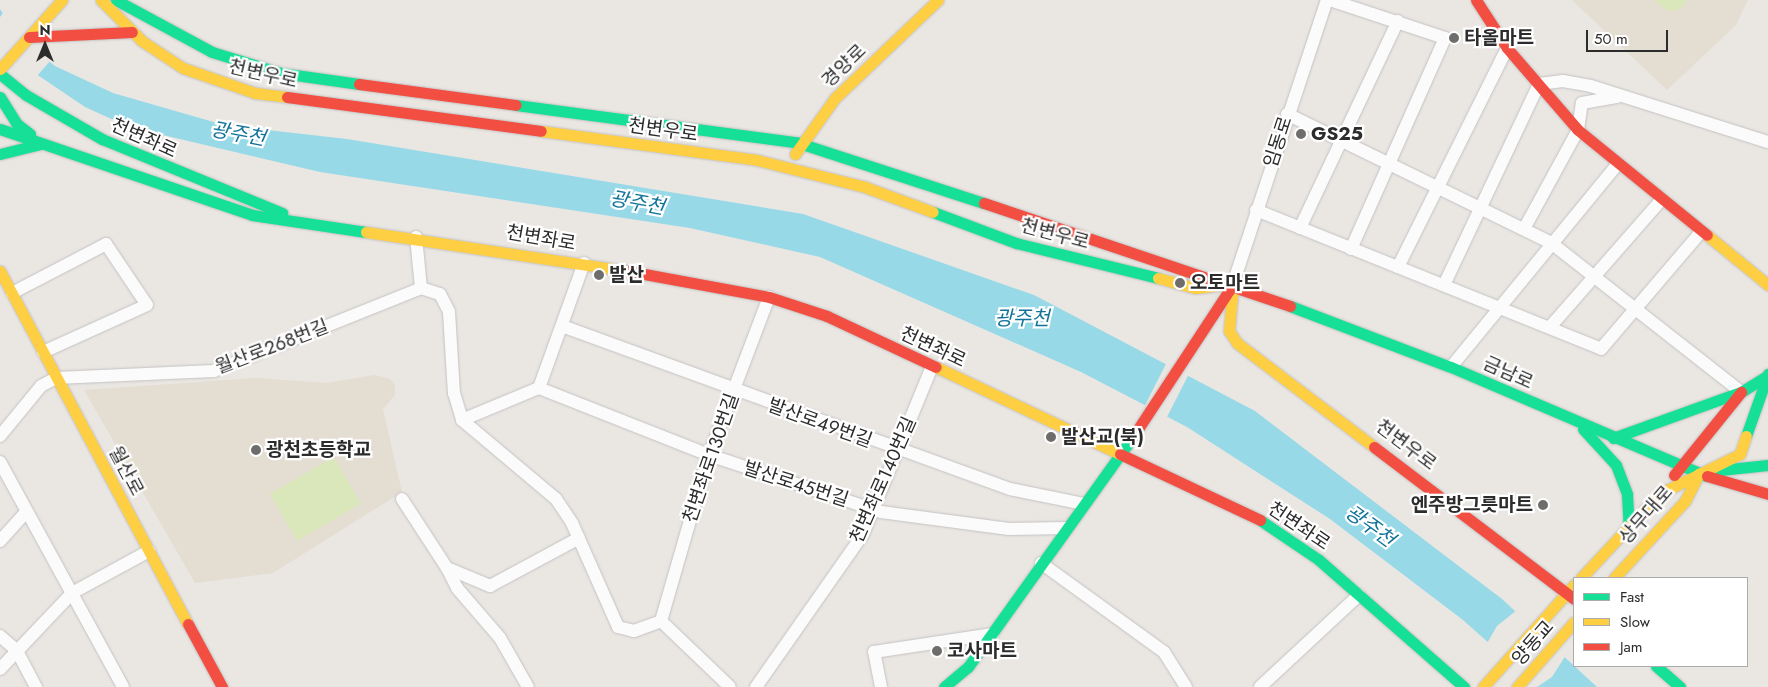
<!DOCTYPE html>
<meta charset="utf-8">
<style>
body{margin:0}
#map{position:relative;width:1768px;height:687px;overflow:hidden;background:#eae6e2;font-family:Jost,"Noto Sans KR",sans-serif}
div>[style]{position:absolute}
.education>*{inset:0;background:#e4ddd1}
.pitch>*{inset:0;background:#dae7ba;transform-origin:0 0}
.water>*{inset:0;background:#98d9e8}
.pier>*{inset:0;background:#eae6e2;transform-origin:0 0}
.roads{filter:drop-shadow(0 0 1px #c3c3c3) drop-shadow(0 0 1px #c3c3c3)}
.street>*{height:12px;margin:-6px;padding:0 6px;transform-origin:6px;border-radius:6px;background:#fcfbfb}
.fast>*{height:11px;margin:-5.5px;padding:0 5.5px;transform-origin:5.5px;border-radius:5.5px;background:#16e098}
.slow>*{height:11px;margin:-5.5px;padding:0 5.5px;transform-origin:5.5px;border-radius:5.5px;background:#ffcf43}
.jam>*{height:11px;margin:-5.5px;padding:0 5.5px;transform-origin:5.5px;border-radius:5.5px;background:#f24e42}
.dots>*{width:14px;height:14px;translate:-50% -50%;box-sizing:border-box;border:2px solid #fff;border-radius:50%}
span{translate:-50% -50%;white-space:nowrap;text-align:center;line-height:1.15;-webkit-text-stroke:4.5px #fff;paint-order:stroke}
.poi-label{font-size:19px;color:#2c2c2c;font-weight:700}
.left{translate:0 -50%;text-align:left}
.right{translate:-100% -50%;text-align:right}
.street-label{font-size:19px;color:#2c2c2c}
.water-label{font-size:20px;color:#12749a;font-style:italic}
.legend{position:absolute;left:1573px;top:577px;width:175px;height:90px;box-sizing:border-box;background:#fff;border:1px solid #ababab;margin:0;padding:6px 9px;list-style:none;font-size:15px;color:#2c2c2c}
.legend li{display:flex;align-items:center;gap:10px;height:25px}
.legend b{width:25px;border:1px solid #ababab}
.north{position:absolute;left:20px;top:20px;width:50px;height:50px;-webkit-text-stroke:4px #fff;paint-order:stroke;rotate:0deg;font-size:14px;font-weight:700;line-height:20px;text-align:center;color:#2c2c2c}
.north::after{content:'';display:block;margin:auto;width:18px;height:22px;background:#2c2c2c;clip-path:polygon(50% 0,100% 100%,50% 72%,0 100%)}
.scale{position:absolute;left:1586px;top:30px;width:82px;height:22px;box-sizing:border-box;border:2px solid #2c2c2c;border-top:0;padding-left:6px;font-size:15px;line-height:18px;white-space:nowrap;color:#2c2c2c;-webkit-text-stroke:4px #fff;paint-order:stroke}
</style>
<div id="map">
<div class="education">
<i style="clip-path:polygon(1572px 0,1748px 0,1736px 25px,1667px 90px)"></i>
<i style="clip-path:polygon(374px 375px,390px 379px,395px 386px,395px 395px,383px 409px,402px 492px,273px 573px,195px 583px,84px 390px,256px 378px,327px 383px)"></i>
</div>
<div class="pitch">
<i style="clip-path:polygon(1654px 0,1687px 0,1681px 9px,1668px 11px)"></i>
<i style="left:334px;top:457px;width:54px;height:74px;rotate:60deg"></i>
</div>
<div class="water">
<i style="clip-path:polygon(0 9px,18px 37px,55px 66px,113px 93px,224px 125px,347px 139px,803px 214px,1034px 295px,1255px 411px,1502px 599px,1597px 687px,1538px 687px,1463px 620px,1330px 519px,1187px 427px,1081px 372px,820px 257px,690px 228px,320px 172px,129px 127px,85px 107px,8px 55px,0 43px)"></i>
</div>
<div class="pier">
<i style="clip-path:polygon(4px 12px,20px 36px,51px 60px,36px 77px,0 47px,0 17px)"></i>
<i style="left:1167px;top:362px;width:25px;height:51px;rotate:27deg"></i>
<i style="clip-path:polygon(1517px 610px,1566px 655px,1552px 677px,1537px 687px,1486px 645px,1497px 626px)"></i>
</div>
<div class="roads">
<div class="street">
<i style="left:1330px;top:0;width:121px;rotate:18.3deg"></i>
<i style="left:1445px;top:38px;width:231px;rotate:114deg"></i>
<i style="left:1287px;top:114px;width:292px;rotate:26deg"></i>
<i style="left:1550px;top:242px;width:243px;rotate:38.1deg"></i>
<i style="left:1256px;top:210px;width:372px;rotate:21.9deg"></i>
<i style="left:1601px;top:349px;width:154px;rotate:-49.5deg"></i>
<i style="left:1300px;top:228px;width:229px;rotate:-64.7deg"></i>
<i style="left:1524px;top:229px;width:113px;rotate:-61.4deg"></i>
<i style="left:1578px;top:130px;width:27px;rotate:-82deg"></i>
<i style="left:1582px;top:103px;width:36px;rotate:-10deg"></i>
<i style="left:416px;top:237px;width:51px;rotate:84.4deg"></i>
<i style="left:421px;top:288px;width:20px;rotate:18deg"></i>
<i style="left:440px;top:294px;width:20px;rotate:63deg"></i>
<i style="left:449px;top:312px;width:81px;rotate:86.5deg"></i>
<i style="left:454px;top:393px;width:28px;rotate:73deg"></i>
<i style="left:462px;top:420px;width:123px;rotate:40deg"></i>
<i style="left:556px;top:499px;width:29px;rotate:56deg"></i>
<i style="left:572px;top:523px;width:114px;rotate:66.1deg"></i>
<i style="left:618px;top:627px;width:16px;rotate:14deg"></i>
<i style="left:634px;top:631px;width:29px;rotate:-20deg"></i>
<i style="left:1398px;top:267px;width:245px;rotate:-63.5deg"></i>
<i style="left:1233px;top:284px;width:299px;rotate:-71.7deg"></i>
<i style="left:1444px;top:285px;width:222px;rotate:-64.7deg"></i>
<i style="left:1539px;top:84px;width:24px;rotate:-7deg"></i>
<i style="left:1563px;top:81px;width:28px;rotate:10deg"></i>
<i style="left:1591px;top:86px;width:186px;rotate:17.6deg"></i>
<i style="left:12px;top:293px;width:106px;rotate:-27.5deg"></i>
<i style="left:106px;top:244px;width:73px;rotate:56.1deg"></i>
<i style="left:147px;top:305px;width:114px;rotate:155.7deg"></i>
<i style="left:562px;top:326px;width:477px;rotate:20deg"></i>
<i style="left:1010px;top:489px;width:76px;rotate:11.5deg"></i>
<i style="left:1550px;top:327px;width:169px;rotate:-48.8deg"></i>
<i style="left:1451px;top:367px;width:263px;rotate:-50.6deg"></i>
<i style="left:539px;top:388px;width:183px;rotate:21.5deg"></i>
<i style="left:709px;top:455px;width:181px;rotate:18.3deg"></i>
<i style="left:881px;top:512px;width:129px;rotate:7.6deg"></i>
<i style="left:1009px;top:529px;width:57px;rotate:-1deg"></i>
<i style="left:462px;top:420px;width:83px;rotate:-22.6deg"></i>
<i style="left:539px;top:388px;width:133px;rotate:-70.2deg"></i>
<i style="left:0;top:436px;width:65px;rotate:-50.6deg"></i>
<i style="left:41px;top:386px;width:17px;rotate:-28deg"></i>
<i style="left:56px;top:378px;width:158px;rotate:-2.5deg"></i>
<i style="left:214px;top:371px;width:223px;rotate:-21.8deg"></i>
<i style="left:0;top:462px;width:256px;rotate:61.3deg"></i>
<i style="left:402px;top:499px;width:82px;rotate:56.9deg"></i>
<i style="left:447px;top:568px;width:47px;rotate:22.7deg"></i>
<i style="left:490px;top:586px;width:101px;rotate:-28.3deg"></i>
<i style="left:0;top:541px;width:39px;rotate:-48deg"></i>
<i style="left:1041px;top:563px;width:152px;rotate:35.9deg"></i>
<i style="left:1164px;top:652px;width:41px;rotate:57.8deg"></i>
<i style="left:447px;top:568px;width:22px;rotate:63deg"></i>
<i style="left:457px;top:588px;width:66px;rotate:49.3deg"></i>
<i style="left:500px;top:638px;width:56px;rotate:60.3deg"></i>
<i style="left:661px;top:621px;width:173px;rotate:-73.9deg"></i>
<i style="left:709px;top:455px;width:169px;rotate:-69.2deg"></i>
<i style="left:661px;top:621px;width:95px;rotate:43.7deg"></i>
<i style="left:0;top:636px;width:23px;rotate:41deg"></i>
<i style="left:17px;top:651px;width:41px;rotate:62.2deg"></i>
<i style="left:0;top:669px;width:105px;rotate:-46.5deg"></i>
<i style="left:72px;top:593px;width:88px;rotate:-28.6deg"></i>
<i style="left:756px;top:687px;width:187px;rotate:-55deg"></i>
<i style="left:863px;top:534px;width:181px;rotate:-67.6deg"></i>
<i style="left:881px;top:687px;width:36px;rotate:-101deg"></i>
<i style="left:874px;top:652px;width:120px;rotate:-8.6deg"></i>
<i style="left:1260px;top:687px;width:135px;rotate:-42.9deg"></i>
</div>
<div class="fast">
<i style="left:116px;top:0;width:109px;rotate:28.4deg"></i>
<i style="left:212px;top:52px;width:72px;rotate:16.9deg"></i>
<i style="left:281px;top:73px;width:79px;rotate:8deg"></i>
<i style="left:0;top:74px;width:33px;rotate:39deg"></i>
<i style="left:26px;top:95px;width:88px;rotate:30.1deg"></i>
<i style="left:102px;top:139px;width:195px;rotate:22.3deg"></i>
<i style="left:0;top:97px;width:31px;rotate:58deg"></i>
<i style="left:16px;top:123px;width:18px;rotate:38deg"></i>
<i style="left:516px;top:105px;width:286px;rotate:7.6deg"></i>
<i style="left:799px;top:143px;width:194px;rotate:18deg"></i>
<i style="left:0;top:129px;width:266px;rotate:18.8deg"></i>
<i style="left:252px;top:215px;width:115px;rotate:8.5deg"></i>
<i style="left:0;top:154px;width:41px;rotate:-14deg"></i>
<i style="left:933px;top:212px;width:89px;rotate:20.5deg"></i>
<i style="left:1016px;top:243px;width:146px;rotate:13.8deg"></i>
<i style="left:1290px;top:306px;width:172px;rotate:20.8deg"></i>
<i style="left:1451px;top:367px;width:278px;rotate:23.1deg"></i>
<i style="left:1583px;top:429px;width:49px;rotate:47.5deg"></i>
<i style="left:1616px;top:465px;width:31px;rotate:69deg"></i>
<i style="left:1627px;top:494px;width:35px;rotate:87deg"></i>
<i style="left:1746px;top:436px;width:66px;rotate:-70.5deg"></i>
<i style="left:1613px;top:438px;width:136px;rotate:-19.8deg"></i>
<i style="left:1741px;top:392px;width:32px;rotate:-32deg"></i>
<i style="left:1720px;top:470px;width:48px;rotate:-5.9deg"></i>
<i style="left:1260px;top:520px;width:71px;rotate:34.1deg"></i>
<i style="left:1319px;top:560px;width:193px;rotate:41.2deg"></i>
<i style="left:1656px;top:666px;width:32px;rotate:41deg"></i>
<i style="left:944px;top:687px;width:31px;rotate:-40deg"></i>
<i style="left:968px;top:667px;width:285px;rotate:-54.4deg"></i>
</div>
<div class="slow">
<i style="left:101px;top:0;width:58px;rotate:45deg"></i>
<i style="left:142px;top:41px;width:49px;rotate:33.4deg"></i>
<i style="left:183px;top:68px;width:76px;rotate:19.1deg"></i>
<i style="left:255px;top:93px;width:32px;rotate:7deg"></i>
<i style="left:0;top:69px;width:93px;rotate:-48.1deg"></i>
<i style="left:541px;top:131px;width:218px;rotate:7.6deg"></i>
<i style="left:757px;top:160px;width:111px;rotate:14deg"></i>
<i style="left:865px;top:187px;width:72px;rotate:20.2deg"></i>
<i style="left:795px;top:154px;width:69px;rotate:-54.5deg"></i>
<i style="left:835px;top:98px;width:142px;rotate:-43.6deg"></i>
<i style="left:366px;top:232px;width:265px;rotate:8.5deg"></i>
<i style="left:1707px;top:235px;width:79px;rotate:39.3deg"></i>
<i style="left:0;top:271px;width:400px;rotate:62deg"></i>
<i style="left:1158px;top:278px;width:39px;rotate:15deg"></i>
<i style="left:1196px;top:288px;width:34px;rotate:-7deg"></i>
<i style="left:1233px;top:285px;width:46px;rotate:95deg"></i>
<i style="left:1229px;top:331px;width:14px;rotate:56deg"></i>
<i style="left:1237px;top:343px;width:172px;rotate:37.2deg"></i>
<i style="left:936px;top:367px;width:204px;rotate:25.3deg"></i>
<i style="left:1581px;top:578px;width:115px;rotate:-47.1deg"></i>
<i style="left:1659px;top:494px;width:90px;rotate:-26.3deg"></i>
<i style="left:1740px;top:454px;width:19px;rotate:-72deg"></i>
<i style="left:1614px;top:578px;width:105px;rotate:-47.3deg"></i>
<i style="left:1685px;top:501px;width:31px;rotate:-63deg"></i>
<i style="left:1483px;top:687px;width:137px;rotate:-48.3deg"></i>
<i style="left:1517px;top:687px;width:86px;rotate:-48.8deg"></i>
</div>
<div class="jam">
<i style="left:1476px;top:0;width:57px;rotate:57.1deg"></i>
<i style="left:1507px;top:48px;width:108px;rotate:49.1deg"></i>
<i style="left:1578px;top:130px;width:166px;rotate:39.1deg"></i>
<i style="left:29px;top:37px;width:103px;rotate:-2.8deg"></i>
<i style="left:359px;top:84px;width:158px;rotate:7.6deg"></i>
<i style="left:287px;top:97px;width:256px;rotate:7.6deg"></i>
<i style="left:984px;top:203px;width:323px;rotate:18.6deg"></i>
<i style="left:628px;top:271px;width:143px;rotate:10.4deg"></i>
<i style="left:769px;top:297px;width:61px;rotate:18.1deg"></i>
<i style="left:827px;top:316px;width:120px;rotate:25.1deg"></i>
<i style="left:1134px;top:435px;width:181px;rotate:-56.7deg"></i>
<i style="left:1374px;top:447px;width:251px;rotate:37.2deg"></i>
<i style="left:1120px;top:454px;width:155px;rotate:25.2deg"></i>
<i style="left:1674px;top:475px;width:107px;rotate:-51.1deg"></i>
<i style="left:1707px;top:476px;width:64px;rotate:16.4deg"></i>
<i style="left:188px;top:624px;width:72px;rotate:61.6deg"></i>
</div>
</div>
<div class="dots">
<i style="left:1454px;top:38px;background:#6e6d6c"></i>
<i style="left:1301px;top:134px;background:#6e6d6c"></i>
<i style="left:599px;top:275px;background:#6e6d6c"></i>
<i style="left:1180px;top:283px;background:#6e6d6c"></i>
<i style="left:1051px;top:437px;background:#6e6d6c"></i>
<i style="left:256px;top:450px;background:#6e6d6c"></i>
<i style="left:1543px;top:505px;background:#6e6d6c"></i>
<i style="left:937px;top:651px;background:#6e6d6c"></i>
</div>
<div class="poi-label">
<span class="left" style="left:1464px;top:38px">타올마트</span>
<span class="left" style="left:1311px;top:134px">GS25</span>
<span class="left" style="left:609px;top:275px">발산</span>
<span class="left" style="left:1190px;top:283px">오토마트</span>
<span class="left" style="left:1061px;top:437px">발산교(북)</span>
<span class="left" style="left:266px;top:450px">광천초등학교</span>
<span class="right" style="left:1533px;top:505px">엔주방그릇마트</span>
<span class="left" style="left:947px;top:651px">코사마트</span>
</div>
<div class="street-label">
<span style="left:844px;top:66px;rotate:-44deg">경양로</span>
<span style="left:263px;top:74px;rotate:13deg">천변우로</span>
<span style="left:663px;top:130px;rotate:8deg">천변우로</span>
<span style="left:144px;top:138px;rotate:24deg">천변좌로</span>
<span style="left:1278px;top:142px;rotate:-72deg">임동로</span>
<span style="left:1055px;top:234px;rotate:15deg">천변우로</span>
<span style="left:541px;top:238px;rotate:10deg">천변좌로</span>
<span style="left:272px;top:347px;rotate:-21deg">월산로268번길</span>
<span style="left:933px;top:347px;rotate:25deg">천변좌로</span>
<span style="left:1508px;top:373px;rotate:24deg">금남로</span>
<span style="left:820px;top:423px;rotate:20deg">발산로49번길</span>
<span style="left:1406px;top:445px;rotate:37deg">천변우로</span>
<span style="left:711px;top:458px;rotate:-71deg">천변좌로130번길</span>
<span style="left:126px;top:471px;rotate:62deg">월산로</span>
<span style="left:883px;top:480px;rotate:-66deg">천변좌로140번길</span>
<span style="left:796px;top:484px;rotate:18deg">발산로45번길</span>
<span style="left:1646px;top:515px;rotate:-49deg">상무대로</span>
<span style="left:1299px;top:526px;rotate:34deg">천변좌로</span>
<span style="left:1533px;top:643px;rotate:-49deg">양동교</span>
</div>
<div class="water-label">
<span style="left:238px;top:134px;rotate:10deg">광주천</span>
<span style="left:637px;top:203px;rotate:10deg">광주천</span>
<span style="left:1022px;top:318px">광주천</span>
<span style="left:1370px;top:526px;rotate:36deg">광주천</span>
</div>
<ul class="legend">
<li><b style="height:6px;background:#16e098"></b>Fast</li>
<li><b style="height:6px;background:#ffcf43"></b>Slow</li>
<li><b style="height:6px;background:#f24e42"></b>Jam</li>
</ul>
<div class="north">N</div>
<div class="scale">50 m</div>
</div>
